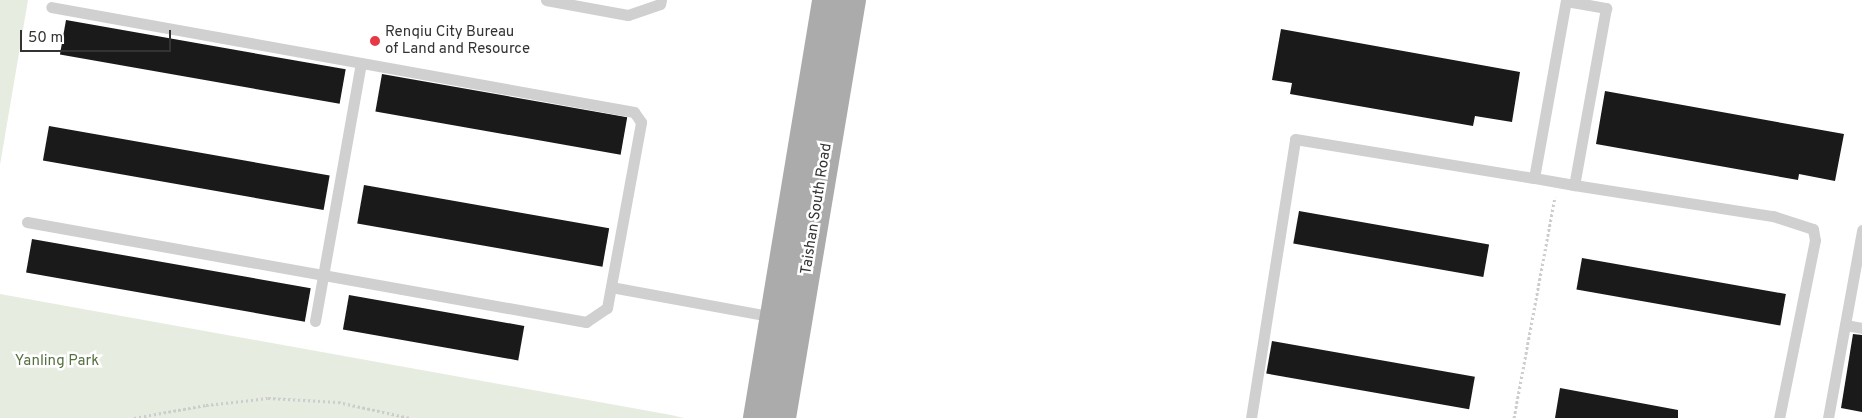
<!DOCTYPE html>
<style>
body{margin:0}
#map{position:relative;width:1862px;height:418px;overflow:hidden;background:#fff;font-family:Overpass,sans-serif}
div>[style]{position:absolute}
.green>*{inset:0;background:#e6ecdf}
.building>*{inset:0;background:#1a1a1a;transform-origin:0 0}
.path>*{height:3px;margin-top:-1.5px;transform-origin:0;background:repeating-linear-gradient(90deg,#cdcdcd 0 2.5px,transparent 0 5px)}
.service>*{height:11px;margin:-5.5px;padding:0 5.5px;transform-origin:5.5px;border-radius:5.5px;background:#d0d0d0}
.primary>*{height:28px;margin:-14px;padding:0 14px;transform-origin:14px;border-radius:14px;background:#ababab}
.dots>*{width:14px;height:14px;translate:-50% -50%;box-sizing:border-box;border:2px solid #fff;border-radius:50%}
span{translate:-50% -50%;white-space:nowrap;text-align:center;line-height:1.15;-webkit-text-stroke:5px #fff;paint-order:stroke}
.poi-label{font-size:15px;color:#333}
.left{translate:0 -50%;text-align:left}
.street-label{font-size:15px;color:#333}
.park-label{font-size:15px;color:#56703f}
.scale{position:absolute;left:20px;top:30px;width:151px;height:22px;box-sizing:border-box;border:2px solid #333;border-top:0;padding-left:6px;font-size:15px;line-height:18px;white-space:nowrap;color:#333;-webkit-text-stroke:4px #fff;paint-order:stroke}
</style>
<div id="map">
<div class="green">
<i style="clip-path:polygon(0 0,28px 0,0 165px)"></i>
<i style="clip-path:polygon(0 294px,671px 415px,684px 418px,0 418px)"></i>
</div>
<div class="building">
<i style="left:66px;top:20px;width:284px;height:35px;rotate:10deg"></i>
<i style="clip-path:polygon(1281px 29px,1520px 72px,1512px 122px,1475px 116px,1473px 126px,1290px 94px,1292px 83px,1272px 80px)"></i>
<i style="left:382px;top:74px;width:249px;height:38px;rotate:10deg"></i>
<i style="clip-path:polygon(1605px 91px,1844px 134px,1835px 181px,1799px 174px,1798px 180px,1596px 144px)"></i>
<i style="left:49px;top:126px;width:285px;height:35px;rotate:10deg"></i>
<i style="left:364px;top:185px;width:249px;height:39px;rotate:10deg"></i>
<i style="left:1299px;top:211px;width:193px;height:33px;rotate:10deg"></i>
<i style="left:32px;top:239px;width:283px;height:34px;rotate:10deg"></i>
<i style="left:1582px;top:258px;width:207px;height:32px;rotate:10deg"></i>
<i style="left:349px;top:295px;width:178px;height:35px;rotate:10deg"></i>
<i style="clip-path:polygon(1853px 334px,1862px 335px,1862px 412px,1841px 408px)"></i>
<i style="left:1272px;top:341px;width:206px;height:33px;rotate:10deg"></i>
<i style="clip-path:polygon(1560px 388px,1678px 410px,1678px 418px,1555px 418px)"></i>
</div>
<div class="path">
<i style="left:134px;top:418px;width:73px;rotate:-10.2deg"></i>
<i style="left:206px;top:405px;width:62px;rotate:-6.4deg"></i>
<i style="left:268px;top:398px;width:70px;rotate:3.3deg"></i>
<i style="left:338px;top:402px;width:74px;rotate:12.5deg"></i>
<i style="left:1514px;top:418px;width:225px;rotate:-79.5deg"></i>
</div>
<div class="service">
<i style="left:546px;top:0;width:83px;rotate:10.4deg"></i>
<i style="left:628px;top:15px;width:34px;rotate:-19deg"></i>
<i style="left:660px;top:4px;width:4px;rotate:-76deg"></i>
<i style="left:1566px;top:1px;width:41px;rotate:9.9deg"></i>
<i style="left:1606px;top:8px;width:180px;rotate:100.2deg"></i>
<i style="left:1574px;top:185px;width:41px;rotate:-170.1deg"></i>
<i style="left:1534px;top:178px;width:180px;rotate:-79.8deg"></i>
<i style="left:1574px;top:185px;width:201px;rotate:8.9deg"></i>
<i style="left:1773px;top:216px;width:42px;rotate:18deg"></i>
<i style="left:1813px;top:229px;width:11px;rotate:80deg"></i>
<i style="left:1815px;top:240px;width:182px;rotate:101.4deg"></i>
<i style="left:27px;top:222px;width:568px;rotate:10.14deg"></i>
<i style="left:586px;top:322px;width:25px;rotate:-34deg"></i>
<i style="left:607px;top:308px;width:189px;rotate:-79.6deg"></i>
<i style="left:641px;top:122px;width:12px;rotate:-125deg"></i>
<i style="left:634px;top:112px;width:592px;rotate:-169.79deg"></i>
<i style="left:611px;top:287px;width:166px;rotate:10.4deg"></i>
<i style="left:315px;top:321px;width:262px;rotate:-79.9deg"></i>
<i style="left:1845px;top:325px;width:17px;rotate:10deg"></i>
<i style="left:1251px;top:418px;width:282px;rotate:-81deg"></i>
<i style="left:1295px;top:139px;width:242px;rotate:9.3deg"></i>
<i style="left:1828px;top:418px;width:191px;rotate:-79.7deg"></i>
</div>
<div class="primary">
<i style="left:757px;top:418px;width:424px;rotate:-80.6deg"></i>
<i style="left:782px;top:418px;width:424px;rotate:-80.5deg"></i>
</div>
<div class="dots">
<i style="left:375px;top:41px;background:#e63946"></i>
</div>
<div class="poi-label">
<span class="left" style="left:385px;top:41px">Renqiu City Bureau<br>of Land and Resource</span>
</div>
<div class="street-label">
<span style="left:817px;top:209px;rotate:-81deg">Taishan South Road</span>
</div>
<div class="park-label">
<span style="left:57px;top:362px">Yanling Park</span>
</div>
<div class="scale">50 m</div>
</div>
